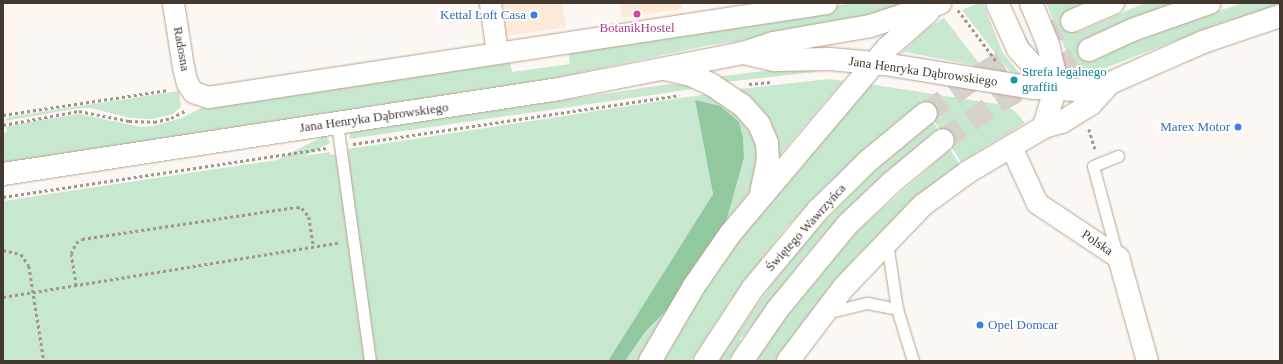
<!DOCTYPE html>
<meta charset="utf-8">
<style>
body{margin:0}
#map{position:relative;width:1283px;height:364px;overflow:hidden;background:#fcf7f2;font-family:"Times New Roman",serif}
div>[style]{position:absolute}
.built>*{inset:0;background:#fde9d8}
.green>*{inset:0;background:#c7e8cf;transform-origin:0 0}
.forest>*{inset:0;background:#92c8a0}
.secondary-tunnel>*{height:22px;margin-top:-11px;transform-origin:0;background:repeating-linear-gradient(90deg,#d7d1cb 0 22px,transparent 0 33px)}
.path>*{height:2.5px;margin-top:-1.25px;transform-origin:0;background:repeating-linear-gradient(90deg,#9e968f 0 3px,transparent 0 6px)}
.roads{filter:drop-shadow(0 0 1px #baa18b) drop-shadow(0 0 1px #baa18b)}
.lane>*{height:11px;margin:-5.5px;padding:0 5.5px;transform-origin:5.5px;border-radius:5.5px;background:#fff}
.street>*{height:21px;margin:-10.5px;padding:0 10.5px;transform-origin:10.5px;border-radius:10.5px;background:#fff}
.secondary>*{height:22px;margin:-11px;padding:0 11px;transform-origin:11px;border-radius:11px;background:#fff}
.dots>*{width:11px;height:11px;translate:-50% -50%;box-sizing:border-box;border:2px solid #fff;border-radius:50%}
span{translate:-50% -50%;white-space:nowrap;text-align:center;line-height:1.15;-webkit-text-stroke:3.5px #fff;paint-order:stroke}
.shop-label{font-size:13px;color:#366cbe}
.right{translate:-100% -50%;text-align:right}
.left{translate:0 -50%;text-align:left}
.hotel-label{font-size:13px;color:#b23c85}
.street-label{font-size:13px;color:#43382f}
.culture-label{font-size:13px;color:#0d838f}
.frame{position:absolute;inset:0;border:4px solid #43382f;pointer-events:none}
</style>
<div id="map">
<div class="built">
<i style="clip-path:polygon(502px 3px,562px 3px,566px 27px,507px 36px)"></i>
<i style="clip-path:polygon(620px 3px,681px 3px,682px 9px,622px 18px)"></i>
</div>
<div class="green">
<i style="clip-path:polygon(853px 3px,915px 3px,852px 24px,705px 46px,540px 81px,3px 163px,3px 133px,7px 132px,6px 127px,29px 122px,79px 114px,141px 127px,154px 126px,182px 118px,211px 103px,509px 56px,512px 72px,570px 64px,568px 47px)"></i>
<i style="clip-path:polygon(979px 3px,983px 3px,1003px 53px,1020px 74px,1010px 72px,962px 10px)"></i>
<i style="clip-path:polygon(1046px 3px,1084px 3px,1066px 13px,1078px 32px,1145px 3px,1172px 3px,1082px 40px,1088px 50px,1116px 48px,1201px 16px,1244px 3px,1280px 3px,1280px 6px,1227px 21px,1087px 75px,1075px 72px)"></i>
<i style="clip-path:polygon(944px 18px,982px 67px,906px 52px,900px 54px,928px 28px)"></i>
<i style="clip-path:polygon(780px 69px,815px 69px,815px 72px,725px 82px,715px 77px)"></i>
<i style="clip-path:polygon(829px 79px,843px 81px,778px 157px,776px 136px,767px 118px,754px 102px,739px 89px)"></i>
<i style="clip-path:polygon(669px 84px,697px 86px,693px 89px,349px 139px,350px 132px)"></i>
<i style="clip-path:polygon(869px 84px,1003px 105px,1014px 110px,1025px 123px,961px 162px,915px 91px,922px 103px,813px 199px,785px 229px,731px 299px,691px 361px,663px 361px,714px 273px,750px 226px)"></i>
<i style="clip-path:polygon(179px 91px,181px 106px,173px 114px,153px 119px,130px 118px,91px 108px,79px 108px,5px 121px,8px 117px)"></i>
<i style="clip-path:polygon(714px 93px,727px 102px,759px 140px,755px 185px,726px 222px,744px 158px,743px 137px,739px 122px,695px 101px,713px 194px,608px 361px,3px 361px,3px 201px,330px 152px,330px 155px,341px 154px,348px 153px,348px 149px)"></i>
<i style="clip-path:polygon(933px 122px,938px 129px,894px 166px,842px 214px,807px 254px,744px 336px,740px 338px,741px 341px,728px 361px,718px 361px,771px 285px,814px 232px,874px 171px)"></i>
<i style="left:326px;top:135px;width:9px;height:327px;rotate:63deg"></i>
<i style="clip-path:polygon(950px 149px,960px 165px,926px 189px,858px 255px,808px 316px,775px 361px,754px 361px,789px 313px,855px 233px)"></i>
<i style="clip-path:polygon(669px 308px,639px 361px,625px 361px,645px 332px)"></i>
</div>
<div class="forest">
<i style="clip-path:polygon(695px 100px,720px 106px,739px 122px,743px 137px,744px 158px,726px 222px,669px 308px,645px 332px,625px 361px,608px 361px,713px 194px)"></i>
</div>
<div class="secondary-tunnel">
<i style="left:926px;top:113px;width:70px;rotate:-35.1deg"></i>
<i style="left:983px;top:73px;width:103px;rotate:-30.3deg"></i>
<i style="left:943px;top:140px;width:67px;rotate:-34.6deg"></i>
<i style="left:998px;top:102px;width:105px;rotate:-29.7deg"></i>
</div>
<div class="path">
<i style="left:958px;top:10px;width:65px;rotate:53.1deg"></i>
<i style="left:749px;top:84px;width:23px;rotate:-5deg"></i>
<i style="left:3px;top:115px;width:167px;rotate:-8.6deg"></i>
<i style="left:3px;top:125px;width:77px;rotate:-10.4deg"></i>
<i style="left:79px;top:111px;width:51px;rotate:11.3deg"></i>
<i style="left:129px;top:121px;width:25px;rotate:2deg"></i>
<i style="left:154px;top:122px;width:17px;rotate:-13deg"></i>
<i style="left:171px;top:118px;width:16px;rotate:-27deg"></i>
<i style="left:1089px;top:129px;width:21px;rotate:73deg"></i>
<i style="left:353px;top:144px;width:330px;rotate:-8.5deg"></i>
<i style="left:3px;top:197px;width:328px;rotate:-8.6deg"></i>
<i style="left:3px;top:250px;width:18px;rotate:13deg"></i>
<i style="left:21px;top:254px;width:14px;rotate:56deg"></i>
<i style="left:29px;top:266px;width:96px;rotate:81deg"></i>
<i style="left:76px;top:286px;width:32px;rotate:-99deg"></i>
<i style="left:71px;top:254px;width:12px;rotate:-66deg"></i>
<i style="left:76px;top:243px;width:7px;rotate:-34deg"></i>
<i style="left:82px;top:239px;width:217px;rotate:-8.5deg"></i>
<i style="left:297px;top:207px;width:5px;rotate:11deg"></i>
<i style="left:302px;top:208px;width:11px;rotate:52deg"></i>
<i style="left:309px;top:217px;width:30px;rotate:81deg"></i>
<i style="left:3px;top:297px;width:339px;rotate:-9.2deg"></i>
</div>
<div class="roads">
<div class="lane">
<i style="left:337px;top:123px;width:240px;rotate:82.1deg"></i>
<i style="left:887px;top:243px;width:67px;rotate:81.4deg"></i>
<i style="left:897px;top:309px;width:54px;rotate:72.9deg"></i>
<i style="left:1117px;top:255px;width:92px;rotate:-105.1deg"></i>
<i style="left:1093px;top:166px;width:27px;rotate:-22deg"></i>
<i style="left:830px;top:312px;width:38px;rotate:-14deg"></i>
<i style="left:867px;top:303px;width:31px;rotate:11deg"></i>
</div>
<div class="street">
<i style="left:173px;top:3px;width:65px;rotate:81.1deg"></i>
<i style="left:183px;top:67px;width:16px;rotate:76deg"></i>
<i style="left:187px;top:83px;width:11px;rotate:56deg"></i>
<i style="left:193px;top:92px;width:16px;rotate:18deg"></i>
<i style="left:208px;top:97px;width:625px;rotate:-8.65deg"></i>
<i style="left:490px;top:3px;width:50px;rotate:82deg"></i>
<i style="left:1011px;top:147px;width:62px;rotate:65.1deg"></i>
<i style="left:1037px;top:203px;width:97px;rotate:33.7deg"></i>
<i style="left:1118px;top:257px;width:108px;rotate:74.4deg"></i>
</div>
<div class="secondary">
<i style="left:997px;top:3px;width:51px;rotate:65.5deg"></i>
<i style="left:1018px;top:49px;width:55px;rotate:47.9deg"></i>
<i style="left:1031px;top:3px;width:44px;rotate:67.5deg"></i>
<i style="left:1048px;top:44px;width:27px;rotate:77deg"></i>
<i style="left:1054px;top:70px;width:20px;rotate:87deg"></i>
<i style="left:1055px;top:90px;width:39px;rotate:107deg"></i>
<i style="left:1072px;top:21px;width:45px;rotate:-23.7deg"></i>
<i style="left:1089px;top:50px;width:47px;rotate:-24.9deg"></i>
<i style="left:1132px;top:30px;width:82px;rotate:-19.3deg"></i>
<i style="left:744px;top:53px;width:32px;rotate:13deg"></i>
<i style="left:775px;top:60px;width:55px;rotate:-1deg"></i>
<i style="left:830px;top:59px;width:54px;rotate:5.3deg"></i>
<i style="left:884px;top:64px;width:152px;rotate:9.1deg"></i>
<i style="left:1034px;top:88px;width:43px;rotate:2.7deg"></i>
<i style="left:1077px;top:90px;width:34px;rotate:-12deg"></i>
<i style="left:1110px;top:83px;width:102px;rotate:-23.8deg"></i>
<i style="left:1203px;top:42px;width:81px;rotate:-18.7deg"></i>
<i style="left:665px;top:69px;width:27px;rotate:13deg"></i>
<i style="left:691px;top:75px;width:23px;rotate:25deg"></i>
<i style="left:712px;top:85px;width:36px;rotate:34deg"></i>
<i style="left:742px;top:105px;width:25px;rotate:48deg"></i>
<i style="left:759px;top:124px;width:21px;rotate:67deg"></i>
<i style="left:767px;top:143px;width:17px;rotate:87deg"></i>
<i style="left:768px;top:160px;width:35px;rotate:102deg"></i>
<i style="left:3px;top:174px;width:562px;rotate:-8.69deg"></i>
<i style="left:559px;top:89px;width:187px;rotate:-11.1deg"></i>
<i style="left:743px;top:53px;width:32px;rotate:-18deg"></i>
<i style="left:773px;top:43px;width:98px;rotate:-9.9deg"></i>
<i style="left:870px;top:26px;width:74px;rotate:-18.2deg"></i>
<i style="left:650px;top:361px;width:87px;rotate:-59.6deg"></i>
<i style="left:694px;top:286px;width:63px;rotate:-55.3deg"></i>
<i style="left:730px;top:234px;width:243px;rotate:-49.8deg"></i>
<i style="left:887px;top:48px;width:55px;rotate:-41.3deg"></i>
<i style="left:705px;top:361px;width:87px;rotate:-56.7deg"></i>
<i style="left:753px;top:288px;width:102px;rotate:-50.2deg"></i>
<i style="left:818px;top:210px;width:70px;rotate:-44.4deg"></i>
<i style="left:868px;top:161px;width:75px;rotate:-39.6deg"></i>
<i style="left:742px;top:361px;width:62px;rotate:-55.5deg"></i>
<i style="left:777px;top:310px;width:112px;rotate:-50.5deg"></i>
<i style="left:848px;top:224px;width:59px;rotate:-43.6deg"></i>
<i style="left:891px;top:183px;width:67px;rotate:-39.6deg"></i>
<i style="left:788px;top:361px;width:93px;rotate:-52.9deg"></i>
<i style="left:844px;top:287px;width:114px;rotate:-46.1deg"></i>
<i style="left:923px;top:205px;width:56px;rotate:-36.3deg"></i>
<i style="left:968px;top:172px;width:88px;rotate:-30.6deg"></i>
<i style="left:1044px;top:127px;width:19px;rotate:-16deg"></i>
<i style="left:1062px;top:122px;width:34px;rotate:-32deg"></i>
<i style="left:1091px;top:104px;width:28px;rotate:-48deg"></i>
</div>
</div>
<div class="dots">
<i style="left:637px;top:14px;background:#d1479c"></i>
<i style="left:534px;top:15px;background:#3f7fe0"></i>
<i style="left:1014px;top:80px;background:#0f9aa8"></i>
<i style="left:1238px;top:127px;background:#3f7fe0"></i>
<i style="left:980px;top:325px;background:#3f7fe0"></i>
</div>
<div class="shop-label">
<span class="right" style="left:526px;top:15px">Kettal Loft Casa</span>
<span class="right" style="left:1230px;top:127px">Marex Motor</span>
<span class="left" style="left:988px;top:325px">Opel Domcar</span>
</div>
<div class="hotel-label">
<span style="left:637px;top:28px">BotanikHostel</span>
</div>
<div class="street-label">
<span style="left:181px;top:49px;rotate:80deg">Radosna</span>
<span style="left:923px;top:72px;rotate:8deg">Jana Henryka Dąbrowskiego</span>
<span style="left:374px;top:118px;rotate:-8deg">Jana Henryka Dąbrowskiego</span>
<span style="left:806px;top:228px;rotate:-48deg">Świętego Wawrzyńca</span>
<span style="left:1097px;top:243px;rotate:34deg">Polska</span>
</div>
<div class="culture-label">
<span class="left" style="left:1022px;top:80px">Strefa legalnego<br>graffiti</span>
</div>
<div class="frame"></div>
</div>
